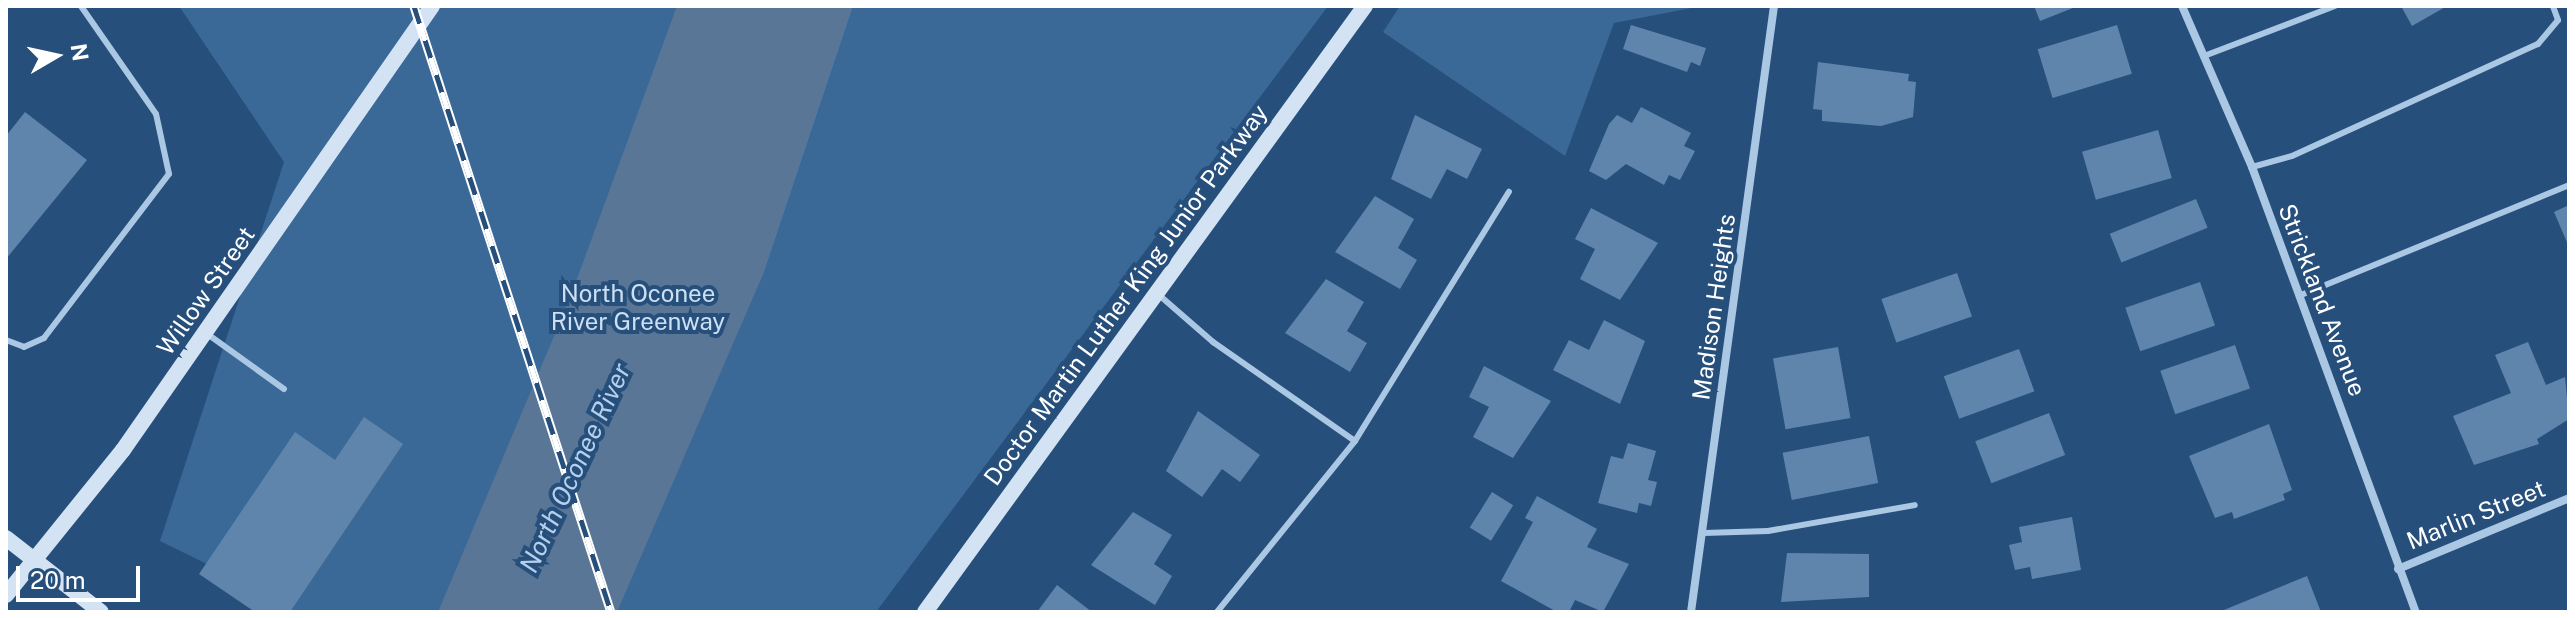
<!DOCTYPE html>
<style>
body{margin:0}
#map{position:relative;width:2575px;height:618px;overflow:hidden;background:#264f7b;font-family:"Public Sans",sans-serif}
div>[style]{position:absolute}
.green>*{inset:0;background:#3a6998}
.water>*{inset:0;background:#597696}
.building>*{inset:0;background:#5f85ac;transform-origin:0 0}
.lane>*{height:6px;margin:-3px;padding:0 3px;transform-origin:3px;border-radius:3px;background:#aac7e4}
.street>*{height:8px;margin:-4px;padding:0 4px;transform-origin:4px;border-radius:4px;background:#aac7e4}
.secondary>*{height:16px;margin:-8px;padding:0 8px;transform-origin:8px;border-radius:8px;background:#d3e3f4}
.rail>*{height:9px;margin-top:-4.5px;transform-origin:0;background:repeating-linear-gradient(90deg,#264f7b 0 18px,#fff 0 36px);box-sizing:border-box;border-block:2px solid #fff}
span{translate:-50% -50%;white-space:nowrap;text-align:center;line-height:1.15;-webkit-text-stroke:8px #264f7b;paint-order:stroke}
.street-label{font-size:24px;color:#fff}
.park-label{font-size:24px;color:#cde0f3}
.water-label{font-size:26px;color:#b5d0ec;font-style:italic}
.frame{position:absolute;inset:0;border:8px solid #fff;pointer-events:none}
.north{position:absolute;left:16px;top:16px;width:80px;height:80px;-webkit-text-stroke:6px #264f7b;paint-order:stroke;rotate:81deg;font-size:22px;font-weight:700;line-height:32px;text-align:center;color:#fff}
.north::after{content:'';display:block;margin:auto;width:28px;height:36px;background:#fff;clip-path:polygon(50% 0,100% 100%,50% 72%,0 100%)}
.scale{position:absolute;left:16px;top:566px;width:124px;height:36px;box-sizing:border-box;border:4px solid #fff;border-top:0;padding-left:10px;font-size:24px;line-height:28px;white-space:nowrap;color:#fff;-webkit-text-stroke:6px #264f7b;paint-order:stroke}
</style>
<div id="map">
<div class="green">
<i style="clip-path:polygon(179px 6px,1328px 6px,876px 612px,287px 612px,291px 605px,160px 541px,284px 162px)"></i>
<i style="clip-path:polygon(1400px 6px,1702px 6px,1614px 23px,1565px 156px,1383px 32px)"></i>
</div>
<div class="water">
<i style="clip-path:polygon(677px 6px,853px 6px,764px 272px,617px 612px,438px 612px,570px 298px)"></i>
</div>
<div class="building">
<i style="clip-path:polygon(2034px 6px,2078px 6px,2040px 21px)"></i>
<i style="clip-path:polygon(2401px 6px,2447px 6px,2412px 26px)"></i>
<i style="clip-path:polygon(1631px 25px,1706px 48px,1700px 66px,1691px 62px,1687px 72px,1623px 49px)"></i>
<i style="left:2117px;top:25px;width:51px;height:83px;rotate:73deg"></i>
<i style="clip-path:polygon(1818px 62px,1909px 74px,1908px 81px,1916px 82px,1913px 117px,1881px 126px,1822px 121px,1822px 110px,1813px 109px)"></i>
<i style="clip-path:polygon(1641px 107px,1691px 133px,1684px 146px,1695px 151px,1680px 180px,1669px 175px,1664px 185px,1626px 164px,1606px 180px,1589px 171px,1609px 124px,1617px 115px,1632px 123px)"></i>
<i style="clip-path:polygon(25px 112px,87px 160px,6px 259px,6px 136px)"></i>
<i style="clip-path:polygon(1415px 115px,1482px 149px,1467px 179px,1447px 169px,1431px 199px,1391px 179px)"></i>
<i style="left:2158px;top:130px;width:50px;height:79px;rotate:74deg"></i>
<i style="clip-path:polygon(1375px 196px,1414px 219px,1398px 248px,1417px 260px,1400px 289px,1335px 252px)"></i>
<i style="left:2196px;top:199px;width:31px;height:93px;rotate:68deg"></i>
<i style="clip-path:polygon(2569px 205px,2569px 247px,2554px 212px)"></i>
<i style="clip-path:polygon(1591px 208px,1658px 243px,1620px 300px,1580px 279px,1595px 249px,1575px 239px)"></i>
<i style="left:1957px;top:273px;width:46px;height:80px;rotate:71deg"></i>
<i style="clip-path:polygon(1326px 279px,1364px 302px,1347px 331px,1367px 343px,1350px 372px,1285px 333px)"></i>
<i style="left:2200px;top:282px;width:46px;height:79px;rotate:71deg"></i>
<i style="clip-path:polygon(1604px 320px,1645px 341px,1620px 404px,1553px 370px,1569px 340px,1589px 350px)"></i>
<i style="clip-path:polygon(2528px 342px,2546px 385px,2565px 377px,2569px 419px,2537px 439px,2539px 444px,2474px 465px,2453px 416px,2511px 393px,2495px 355px)"></i>
<i style="left:2235px;top:345px;width:46px;height:79px;rotate:71deg"></i>
<i style="left:1838px;top:347px;width:72px;height:66px;rotate:80deg"></i>
<i style="left:2019px;top:349px;width:45px;height:80px;rotate:70deg"></i>
<i style="clip-path:polygon(1484px 366px,1551px 401px,1513px 458px,1473px 437px,1489px 407px,1469px 397px)"></i>
<i style="clip-path:polygon(1198px 411px,1260px 455px,1240px 482px,1222px 469px,1202px 497px,1166px 471px)"></i>
<i style="left:2049px;top:413px;width:45px;height:79px;rotate:69deg"></i>
<i style="clip-path:polygon(364px 417px,403px 444px,290px 612px,255px 612px,199px 574px,295px 432px,335px 460px)"></i>
<i style="clip-path:polygon(2269px 424px,2292px 490px,2283px 494px,2285px 500px,2234px 519px,2232px 512px,2215px 518px,2189px 456px)"></i>
<i style="left:1869px;top:436px;width:48px;height:88px;rotate:79deg"></i>
<i style="clip-path:polygon(1628px 443px,1656px 451px,1648px 480px,1657px 482px,1651px 506px,1639px 503px,1637px 513px,1598px 503px,1611px 456px,1623px 459px)"></i>
<i style="left:1492px;top:492px;width:25px;height:42px;rotate:32deg"></i>
<i style="clip-path:polygon(1537px 496px,1597px 529px,1587px 547px,1629px 564px,1603px 612px,1575px 600px,1569px 612px,1557px 612px,1501px 581px,1533px 522px,1525px 518px)"></i>
<i style="clip-path:polygon(1133px 512px,1172px 535px,1154px 564px,1172px 576px,1155px 605px,1091px 565px)"></i>
<i style="clip-path:polygon(2072px 517px,2081px 570px,2032px 579px,2030px 567px,2015px 570px,2009px 545px,2022px 542px,2019px 527px)"></i>
<i style="clip-path:polygon(1787px 553px,1869px 554px,1869px 597px,1781px 602px)"></i>
<i style="clip-path:polygon(2307px 576px,2321px 612px,2219px 612px)"></i>
<i style="clip-path:polygon(1057px 585px,1092px 612px,1037px 612px)"></i>
</div>
<div class="lane">
<i style="left:2204px;top:56px;width:140px;rotate:-20.9deg"></i>
<i style="left:2252px;top:167px;width:41px;rotate:-15.4deg"></i>
<i style="left:2292px;top:156px;width:270px;rotate:-24.5deg"></i>
<i style="left:2538px;top:44px;width:31px;rotate:-50deg"></i>
<i style="left:2558px;top:20px;width:15px;rotate:-110deg"></i>
<i style="left:1159px;top:295px;width:72px;rotate:41deg"></i>
<i style="left:1213px;top:342px;width:173px;rotate:34.9deg"></i>
<i style="left:1355px;top:441px;width:293px;rotate:-58.3deg"></i>
<i style="left:2301px;top:295px;width:290px;rotate:-22.3deg"></i>
<i style="left:206px;top:333px;width:96px;rotate:35.7deg"></i>
<i style="left:6px;top:340px;width:19px;rotate:21deg"></i>
<i style="left:24px;top:347px;width:22px;rotate:-24deg"></i>
<i style="left:44px;top:338px;width:206px;rotate:-52.7deg"></i>
<i style="left:169px;top:174px;width:61px;rotate:-102.2deg"></i>
<i style="left:156px;top:114px;width:131px;rotate:-124.8deg"></i>
<i style="left:1704px;top:533px;width:64px;rotate:-1.8deg"></i>
<i style="left:1768px;top:531px;width:149px;rotate:-10deg"></i>
<i style="left:1217px;top:612px;width:220px;rotate:-51.1deg"></i>
</div>
<div class="street">
<i style="left:2182px;top:6px;width:176px;rotate:66.5deg"></i>
<i style="left:2252px;top:167px;width:474px;rotate:69.8deg"></i>
<i style="left:2398px;top:569px;width:185px;rotate:-22.5deg"></i>
<i style="left:1691px;top:612px;width:612px;rotate:-82.2deg"></i>
</div>
<div class="secondary">
<i style="left:6px;top:538px;width:120px;rotate:37.9deg"></i>
<i style="left:6px;top:595px;width:186px;rotate:-51.1deg"></i>
<i style="left:123px;top:450px;width:541px;rotate:-55.16deg"></i>
<i style="left:925px;top:612px;width:749px;rotate:-54.02deg"></i>
</div>
<div class="rail">
<i style="left:414px;top:6px;width:637px;rotate:71.99deg"></i>
</div>
<div class="street-label">
<span style="left:206px;top:291px;rotate:-55deg">Willow Street</span>
<span style="left:1126px;top:295px;rotate:-54deg">Doctor Martin Luther King Junior Parkway</span>
<span style="left:2322px;top:300px;rotate:69deg">Strickland Avenue</span>
<span style="left:1714px;top:307px;rotate:-82deg">Madison Heights</span>
<span style="left:2476px;top:515px;rotate:-22deg">Marlin Street</span>
</div>
<div class="park-label">
<span style="left:638px;top:308px">North Oconee<br>River Greenway</span>
</div>
<div class="water-label">
<span style="left:575px;top:468px;rotate:-65deg">North Oconee River</span>
</div>
<div class="frame"></div>
<div class="north">N</div>
<div class="scale">20 m</div>
</div>
